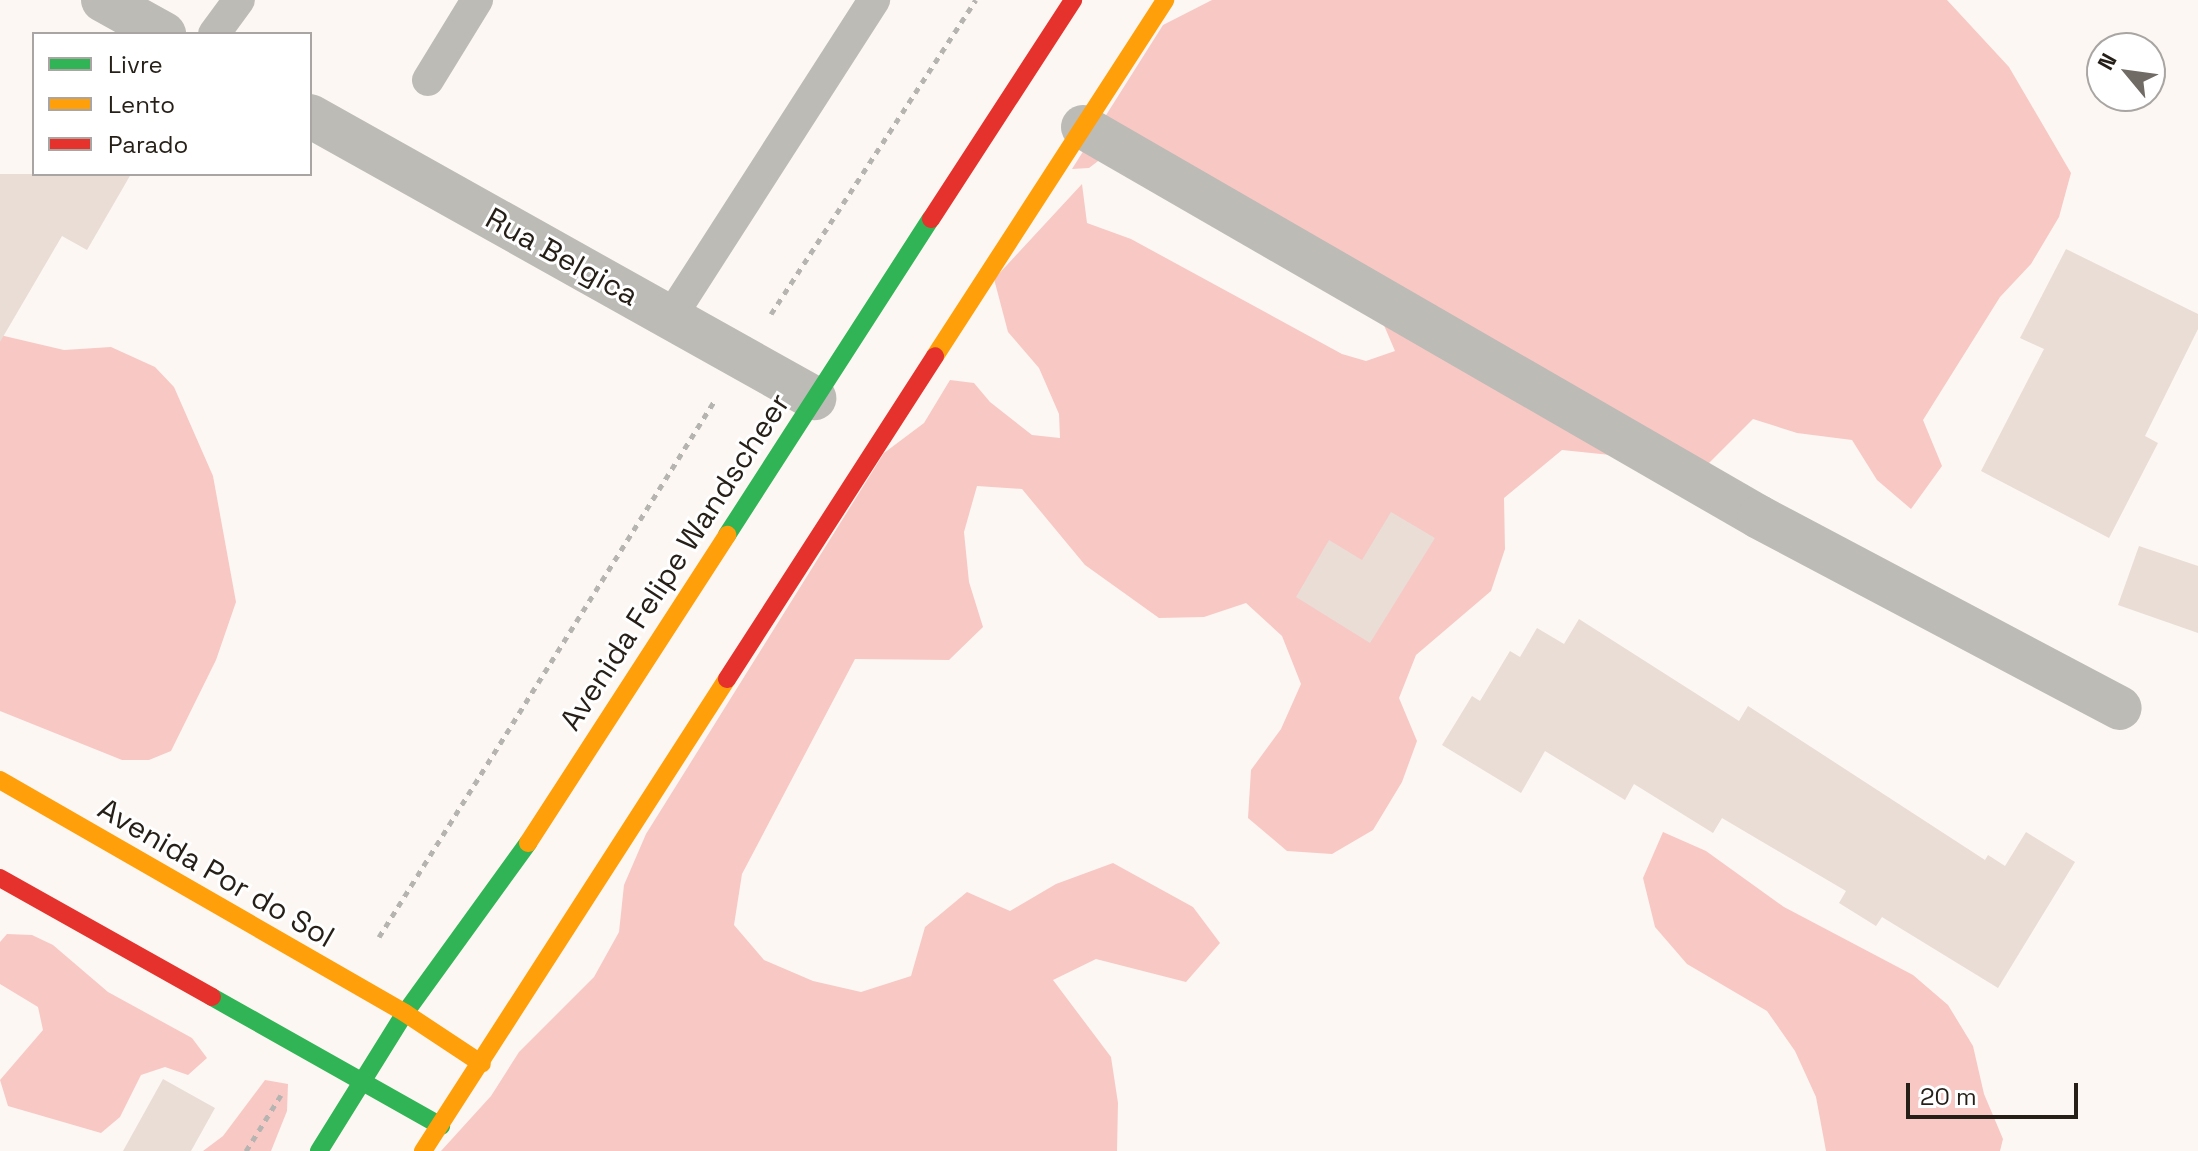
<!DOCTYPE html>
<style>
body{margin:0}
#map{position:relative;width:2198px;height:1151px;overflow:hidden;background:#fcf7f2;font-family:"Space Grotesk",sans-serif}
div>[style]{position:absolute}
.forest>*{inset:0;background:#f8c8c4}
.building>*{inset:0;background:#eaddd5}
.path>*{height:5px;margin-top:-2.5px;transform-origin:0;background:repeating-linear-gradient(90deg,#b6b4b1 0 6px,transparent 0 12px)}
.lane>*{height:32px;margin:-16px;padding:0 16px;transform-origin:16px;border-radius:16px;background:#bcbbb6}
.street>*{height:44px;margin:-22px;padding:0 22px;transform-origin:22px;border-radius:22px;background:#bcbbb6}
.fast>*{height:18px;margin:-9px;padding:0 9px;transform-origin:9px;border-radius:9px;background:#30b455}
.slow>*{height:18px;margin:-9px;padding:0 9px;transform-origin:9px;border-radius:9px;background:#ff9f0a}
.jam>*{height:18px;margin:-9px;padding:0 9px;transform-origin:9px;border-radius:9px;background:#e5322d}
span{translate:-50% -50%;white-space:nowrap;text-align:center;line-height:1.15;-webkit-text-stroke:6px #fff;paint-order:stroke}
.street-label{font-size:30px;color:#251f17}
.legend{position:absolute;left:32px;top:32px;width:280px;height:144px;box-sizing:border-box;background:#fff;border:2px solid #a8a5a2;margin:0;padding:10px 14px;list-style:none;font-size:24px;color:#251f17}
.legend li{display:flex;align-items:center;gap:16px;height:40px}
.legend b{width:40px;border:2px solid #a8a5a2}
.north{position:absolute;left:2086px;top:32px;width:80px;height:80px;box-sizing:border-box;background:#fff;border:2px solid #a8a5a2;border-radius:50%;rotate:299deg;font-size:22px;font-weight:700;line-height:32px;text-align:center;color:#251f17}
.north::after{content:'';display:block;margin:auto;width:28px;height:36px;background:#706b64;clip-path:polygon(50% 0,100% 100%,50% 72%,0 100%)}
.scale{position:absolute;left:1906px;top:1083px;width:172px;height:36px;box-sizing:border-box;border:4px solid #251f17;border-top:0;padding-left:10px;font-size:24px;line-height:28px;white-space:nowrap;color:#251f17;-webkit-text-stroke:6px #fff;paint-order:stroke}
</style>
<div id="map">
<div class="forest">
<i style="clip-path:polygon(1212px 0,1947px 0,2009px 67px,2071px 173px,2059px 217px,2031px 264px,2000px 297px,1923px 420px,1942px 466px,1911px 509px,1877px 480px,1852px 440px,1797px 433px,1753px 419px,1707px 465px,1562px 450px,1504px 498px,1505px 549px,1491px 591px,1416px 655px,1399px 698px,1417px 741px,1402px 782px,1373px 830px,1332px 854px,1287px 851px,1248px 818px,1251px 770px,1281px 729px,1301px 684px,1282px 636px,1246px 603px,1204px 617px,1159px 618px,1085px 565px,1022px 489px,977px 486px,964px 532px,969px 582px,983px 627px,949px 660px,855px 659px,742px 874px,734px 925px,764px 960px,813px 981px,861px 992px,911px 976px,925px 927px,967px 892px,1010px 911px,1056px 884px,1113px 863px,1193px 907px,1220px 943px,1186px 982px,1096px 959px,1053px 980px,1111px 1057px,1118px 1103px,1117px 1151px,441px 1151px,491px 1096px,519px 1052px,594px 977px,619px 932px,624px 885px,646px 834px,884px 453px,924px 423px,950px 380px,974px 383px,990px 402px,1032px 435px,1060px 438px,1059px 414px,1039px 368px,1008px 332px,994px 279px,1082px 184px,1087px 223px,1131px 239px,1342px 354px,1366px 361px,1395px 351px,1374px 302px,1106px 155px,1089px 168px,1072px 169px,1163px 25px)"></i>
<i style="clip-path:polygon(0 335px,64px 350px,111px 347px,155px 367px,174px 387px,213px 476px,236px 602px,216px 660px,171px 751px,149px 760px,122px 760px,0 711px)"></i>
<i style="clip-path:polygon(1663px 832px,1706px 851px,1784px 907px,1913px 975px,1948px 1005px,1973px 1046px,1984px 1094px,2003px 1139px,2000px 1151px,1826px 1151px,1816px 1097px,1795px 1051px,1767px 1011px,1687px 964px,1655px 927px,1643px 878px)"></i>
<i style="clip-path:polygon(7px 934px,32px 935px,53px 945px,108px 992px,192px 1038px,207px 1058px,188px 1075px,165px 1067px,141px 1075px,120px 1117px,101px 1133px,8px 1106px,0 1080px,43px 1030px,38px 1007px,0 984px,0 942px)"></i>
<i style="clip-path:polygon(265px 1080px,288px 1084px,287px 1111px,271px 1151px,203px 1151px,223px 1136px)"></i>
</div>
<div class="building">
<i style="clip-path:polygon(0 174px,131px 174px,87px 250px,62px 236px,0 342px)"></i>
<i style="clip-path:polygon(2066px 249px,2198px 314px,2198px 329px,2145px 436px,2158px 443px,2109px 538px,1981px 471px,2044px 349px,2020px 338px)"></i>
<i style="clip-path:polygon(1391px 512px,1435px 538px,1370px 643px,1296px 597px,1329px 540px,1362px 560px)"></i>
<i style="clip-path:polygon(2139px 546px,2198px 566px,2198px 633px,2118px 605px)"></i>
<i style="clip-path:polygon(1579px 619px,1739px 721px,1748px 706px,1985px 860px,1988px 855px,2005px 866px,2026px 832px,2075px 862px,1998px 988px,1882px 917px,1876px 926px,1839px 903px,1846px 891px,1722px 818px,1713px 833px,1634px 784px,1625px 800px,1545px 751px,1521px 793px,1442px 745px,1472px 696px,1480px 701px,1510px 651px,1520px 657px,1537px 628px,1564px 644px)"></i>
<i style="clip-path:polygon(163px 1079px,215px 1108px,191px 1151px,123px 1151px)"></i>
</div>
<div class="path">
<i style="left:771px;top:314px;width:375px;rotate:-56.9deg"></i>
<i style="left:379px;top:937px;width:633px;rotate:-57.97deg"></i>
<i style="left:246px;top:1151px;width:66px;rotate:-58deg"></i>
</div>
<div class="lane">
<i style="left:214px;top:34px;width:42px;rotate:-53.7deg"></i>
<i style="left:428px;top:80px;width:94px;rotate:-58.5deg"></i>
<i style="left:670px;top:318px;width:378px;rotate:-57.3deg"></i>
</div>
<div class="street">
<i style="left:103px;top:0;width:70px;rotate:29.1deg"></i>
<i style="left:310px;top:116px;width:578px;rotate:29.23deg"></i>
<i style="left:1083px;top:127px;width:780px;rotate:29.98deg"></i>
<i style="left:1759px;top:517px;width:408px;rotate:27.9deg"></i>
</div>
<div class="fast">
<i style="left:727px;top:535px;width:376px;rotate:-57.2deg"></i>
<i style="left:212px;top:997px;width:263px;rotate:29.4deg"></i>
<i style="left:319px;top:1151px;width:163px;rotate:-58.1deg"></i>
<i style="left:405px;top:1013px;width:210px;rotate:-54.1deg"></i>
</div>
<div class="slow">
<i style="left:935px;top:356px;width:424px;rotate:-57.1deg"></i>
<i style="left:0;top:780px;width:467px;rotate:29.9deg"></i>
<i style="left:405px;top:1013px;width:92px;rotate:33.5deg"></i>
<i style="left:528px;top:843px;width:367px;rotate:-57.1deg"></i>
<i style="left:423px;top:1151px;width:561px;rotate:-57.22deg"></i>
</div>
<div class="jam">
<i style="left:931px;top:219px;width:261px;rotate:-57deg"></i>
<i style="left:727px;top:679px;width:384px;rotate:-57.2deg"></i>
<i style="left:0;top:878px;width:243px;rotate:29.3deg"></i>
</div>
<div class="street-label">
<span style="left:562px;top:257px;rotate:29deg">Rua Belgica</span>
<span style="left:675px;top:562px;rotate:-57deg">Avenida Felipe Wandscheer</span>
<span style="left:216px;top:873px;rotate:30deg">Avenida Por do Sol</span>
</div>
<ul class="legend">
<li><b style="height:10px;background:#30b455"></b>Livre</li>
<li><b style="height:10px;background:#ff9f0a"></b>Lento</li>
<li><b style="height:10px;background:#e5322d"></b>Parado</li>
</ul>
<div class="north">N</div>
<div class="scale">20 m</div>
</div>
